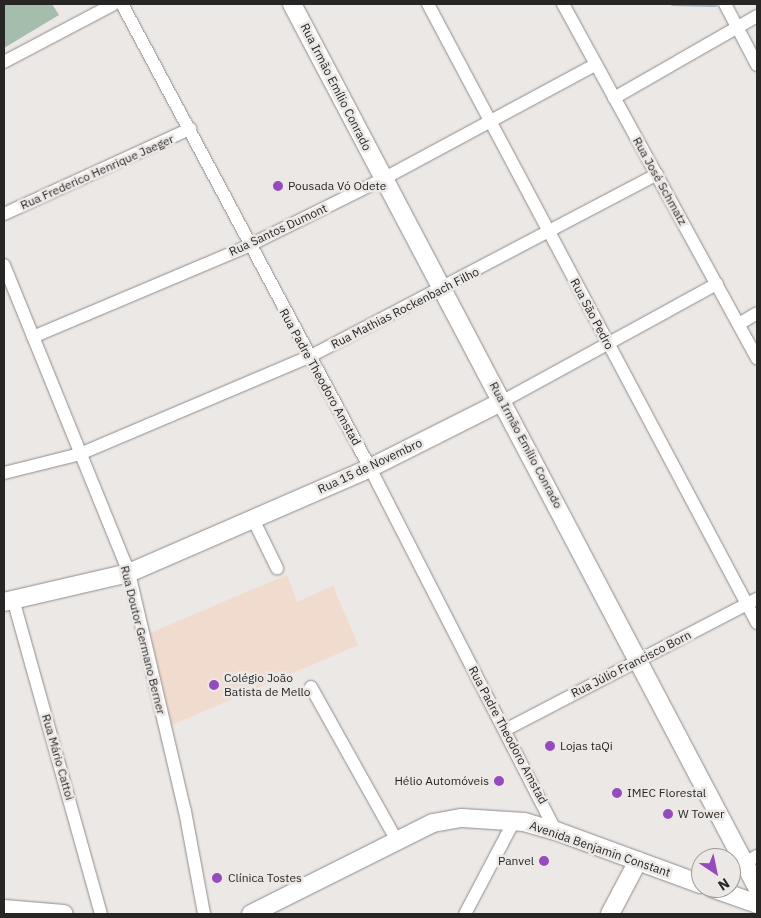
<!DOCTYPE html>
<meta charset="utf-8">
<style>
body{margin:0}
#map{position:relative;width:761px;height:918px;overflow:hidden;background:#ece8e6;font-family:"IBM Plex Sans",sans-serif}
div>[style]{position:absolute}
.education>*{inset:0;background:#f1dace}
.green>*{inset:0;background:#a4bdad}
.stream>*{height:3px;margin:-1.5px;padding:0 1.5px;transform-origin:1.5px;border-radius:1.5px;background:#99bdd0}
.roads{filter:drop-shadow(0 0 1px #8f8b89) drop-shadow(0 0 1px #8f8b89)}
.street>*{height:12px;margin:-6px;padding:0 6px;transform-origin:6px;border-radius:6px;background:#fff}
.secondary>*{height:18px;margin:-9px;padding:0 9px;transform-origin:9px;border-radius:9px;background:#fff}
.dots>*{width:14px;height:14px;translate:-50% -50%;box-sizing:border-box;border:2px solid #ece8e6;border-radius:50%}
span{translate:-50% -50%;white-space:nowrap;text-align:center;line-height:1.15;-webkit-text-stroke:5px #ece8e6;paint-order:stroke}
.street-label{font-size:12px;color:#272625}
.poi-label{font-size:12px;color:#272625}
.left{translate:0 -50%;text-align:left}
.right{translate:-100% -50%;text-align:right}
.frame{position:absolute;inset:0;border:5px solid #272625;pointer-events:none}
.north{position:absolute;left:691px;top:848px;width:50px;height:50px;box-sizing:border-box;background:#ece8e6;border:1px solid #9d9a99;border-radius:50%;rotate:146deg;font-size:14px;font-weight:700;line-height:20px;text-align:center;color:#272625}
.north::after{content:'';display:block;margin:auto;width:18px;height:22px;background:#954bbd;clip-path:polygon(50% 0,100% 100%,50% 72%,0 100%)}
</style>
<div id="map">
<div class="education">
<i style="clip-path:polygon(287px 575px,297px 602px,333px 586px,358px 645px,172px 725px,150px 633px)"></i>
</div>
<div class="green">
<i style="clip-path:polygon(4px 4px,52px 4px,59px 15px,4px 48px)"></i>
</div>
<div class="stream">
<i style="left:672px;top:4px;width:43px;rotate:1.3deg"></i>
</div>
<div class="roads">
<div class="street">
<i style="left:122px;top:4px;width:526px;rotate:61.88deg"></i>
<i style="left:370px;top:468px;width:408px;rotate:62.9deg"></i>
<i style="left:428px;top:4px;width:701px;rotate:62.01deg"></i>
<i style="left:563px;top:4px;width:404px;rotate:61.3deg"></i>
<i style="left:725px;top:4px;width:69px;rotate:62.3deg"></i>
<i style="left:4px;top:62px;width:124px;rotate:-27.8deg"></i>
<i style="left:614px;top:98px;width:165px;rotate:-29.8deg"></i>
<i style="left:4px;top:214px;width:205px;rotate:-24.6deg"></i>
<i style="left:4px;top:265px;width:332px;rotate:67.9deg"></i>
<i style="left:129px;top:573px;width:244px;rotate:76.8deg"></i>
<i style="left:185px;top:811px;width:105px;rotate:79.5deg"></i>
<i style="left:739px;top:324px;width:21px;rotate:-31deg"></i>
<i style="left:33px;top:337px;width:233px;rotate:-22.9deg"></i>
<i style="left:248px;top:246px;width:151px;rotate:-26.4deg"></i>
<i style="left:383px;top:179px;width:241px;rotate:-28.3deg"></i>
<i style="left:503px;top:401px;width:244px;rotate:-28.7deg"></i>
<i style="left:4px;top:473px;width:78px;rotate:-14deg"></i>
<i style="left:80px;top:454px;width:249px;rotate:-23deg"></i>
<i style="left:309px;top:357px;width:393px;rotate:-27.7deg"></i>
<i style="left:253px;top:519px;width:55px;rotate:63.9deg"></i>
<i style="left:13px;top:599px;width:327px;rotate:74.4deg"></i>
<i style="left:311px;top:687px;width:176px;rotate:60.8deg"></i>
<i style="left:505px;top:730px;width:284px;rotate:-27.5deg"></i>
<i style="left:746px;top:862px;width:13px;rotate:-29deg"></i>
<i style="left:465px;top:914px;width:105px;rotate:-62.2deg"></i>
</div>
<div class="secondary">
<i style="left:292px;top:4px;width:998px;rotate:62.23deg"></i>
<i style="left:4px;top:602px;width:128px;rotate:-13.1deg"></i>
<i style="left:129px;top:573px;width:263px;rotate:-23.5deg"></i>
<i style="left:370px;top:468px;width:149px;rotate:-26.7deg"></i>
<i style="left:712px;top:888px;width:48px;rotate:19.6deg"></i>
<i style="left:4px;top:909px;width:60px;rotate:4.8deg"></i>
<i style="left:251px;top:914px;width:203px;rotate:-26.6deg"></i>
<i style="left:433px;top:823px;width:29px;rotate:-10deg"></i>
<i style="left:462px;top:818px;width:62px;rotate:3.7deg"></i>
<i style="left:524px;top:822px;width:33px;rotate:16deg"></i>
<i style="left:556px;top:831px;width:154px;rotate:20.1deg"></i>
<i style="left:610px;top:914px;width:60px;rotate:-62.2deg"></i>
</div>
</div>
<div class="dots">
<i style="left:278px;top:186px;background:#954bbd"></i>
<i style="left:214px;top:685px;background:#954bbd"></i>
<i style="left:550px;top:746px;background:#954bbd"></i>
<i style="left:499px;top:781px;background:#954bbd"></i>
<i style="left:617px;top:793px;background:#954bbd"></i>
<i style="left:668px;top:814px;background:#954bbd"></i>
<i style="left:544px;top:861px;background:#954bbd"></i>
<i style="left:217px;top:878px;background:#954bbd"></i>
</div>
<div class="street-label">
<span style="left:336px;top:87px;rotate:63deg">Rua Irmão Emílio Conrado</span>
<span style="left:97px;top:172px;rotate:-24deg">Rua Frederico Henrique Jaeger</span>
<span style="left:660px;top:181px;rotate:61deg">Rua José Schmatz</span>
<span style="left:278px;top:230px;rotate:-25deg">Rua Santos Dumont</span>
<span style="left:405px;top:308px;rotate:-27deg">Rua Mathias Rockenbach Filho</span>
<span style="left:592px;top:314px;rotate:62deg">Rua São Pedro</span>
<span style="left:320px;top:377px;rotate:61deg">Rua Padre Theodoro Amstad</span>
<span style="left:526px;top:445px;rotate:62deg">Rua Irmão Emílio Conrado</span>
<span style="left:370px;top:466px;rotate:-25deg">Rua 15 de Novembro</span>
<span style="left:143px;top:640px;rotate:76deg">Rua Doutor Germano Berner</span>
<span style="left:631px;top:664px;rotate:-27deg">Rua Júlio Francisco Born</span>
<span style="left:508px;top:735px;rotate:62deg">Rua Padre Theodoro Amstad</span>
<span style="left:58px;top:757px;rotate:74deg">Rua Mário Cattoi</span>
<span style="left:600px;top:849px;rotate:19deg">Avenida Benjamin Constant</span>
</div>
<div class="poi-label">
<span class="left" style="left:288px;top:186px">Pousada Vó Odete</span>
<span class="left" style="left:224px;top:685px">Colégio João<br>Batista de Mello</span>
<span class="left" style="left:560px;top:746px">Lojas taQi</span>
<span class="right" style="left:489px;top:781px">Hélio Automóveis</span>
<span class="left" style="left:627px;top:793px">IMEC Florestal</span>
<span class="left" style="left:678px;top:814px">W Tower</span>
<span class="right" style="left:534px;top:861px">Panvel</span>
<span class="left" style="left:228px;top:878px">Clínica Tostes</span>
</div>
<div class="frame"></div>
<div class="north">N</div>
</div>
